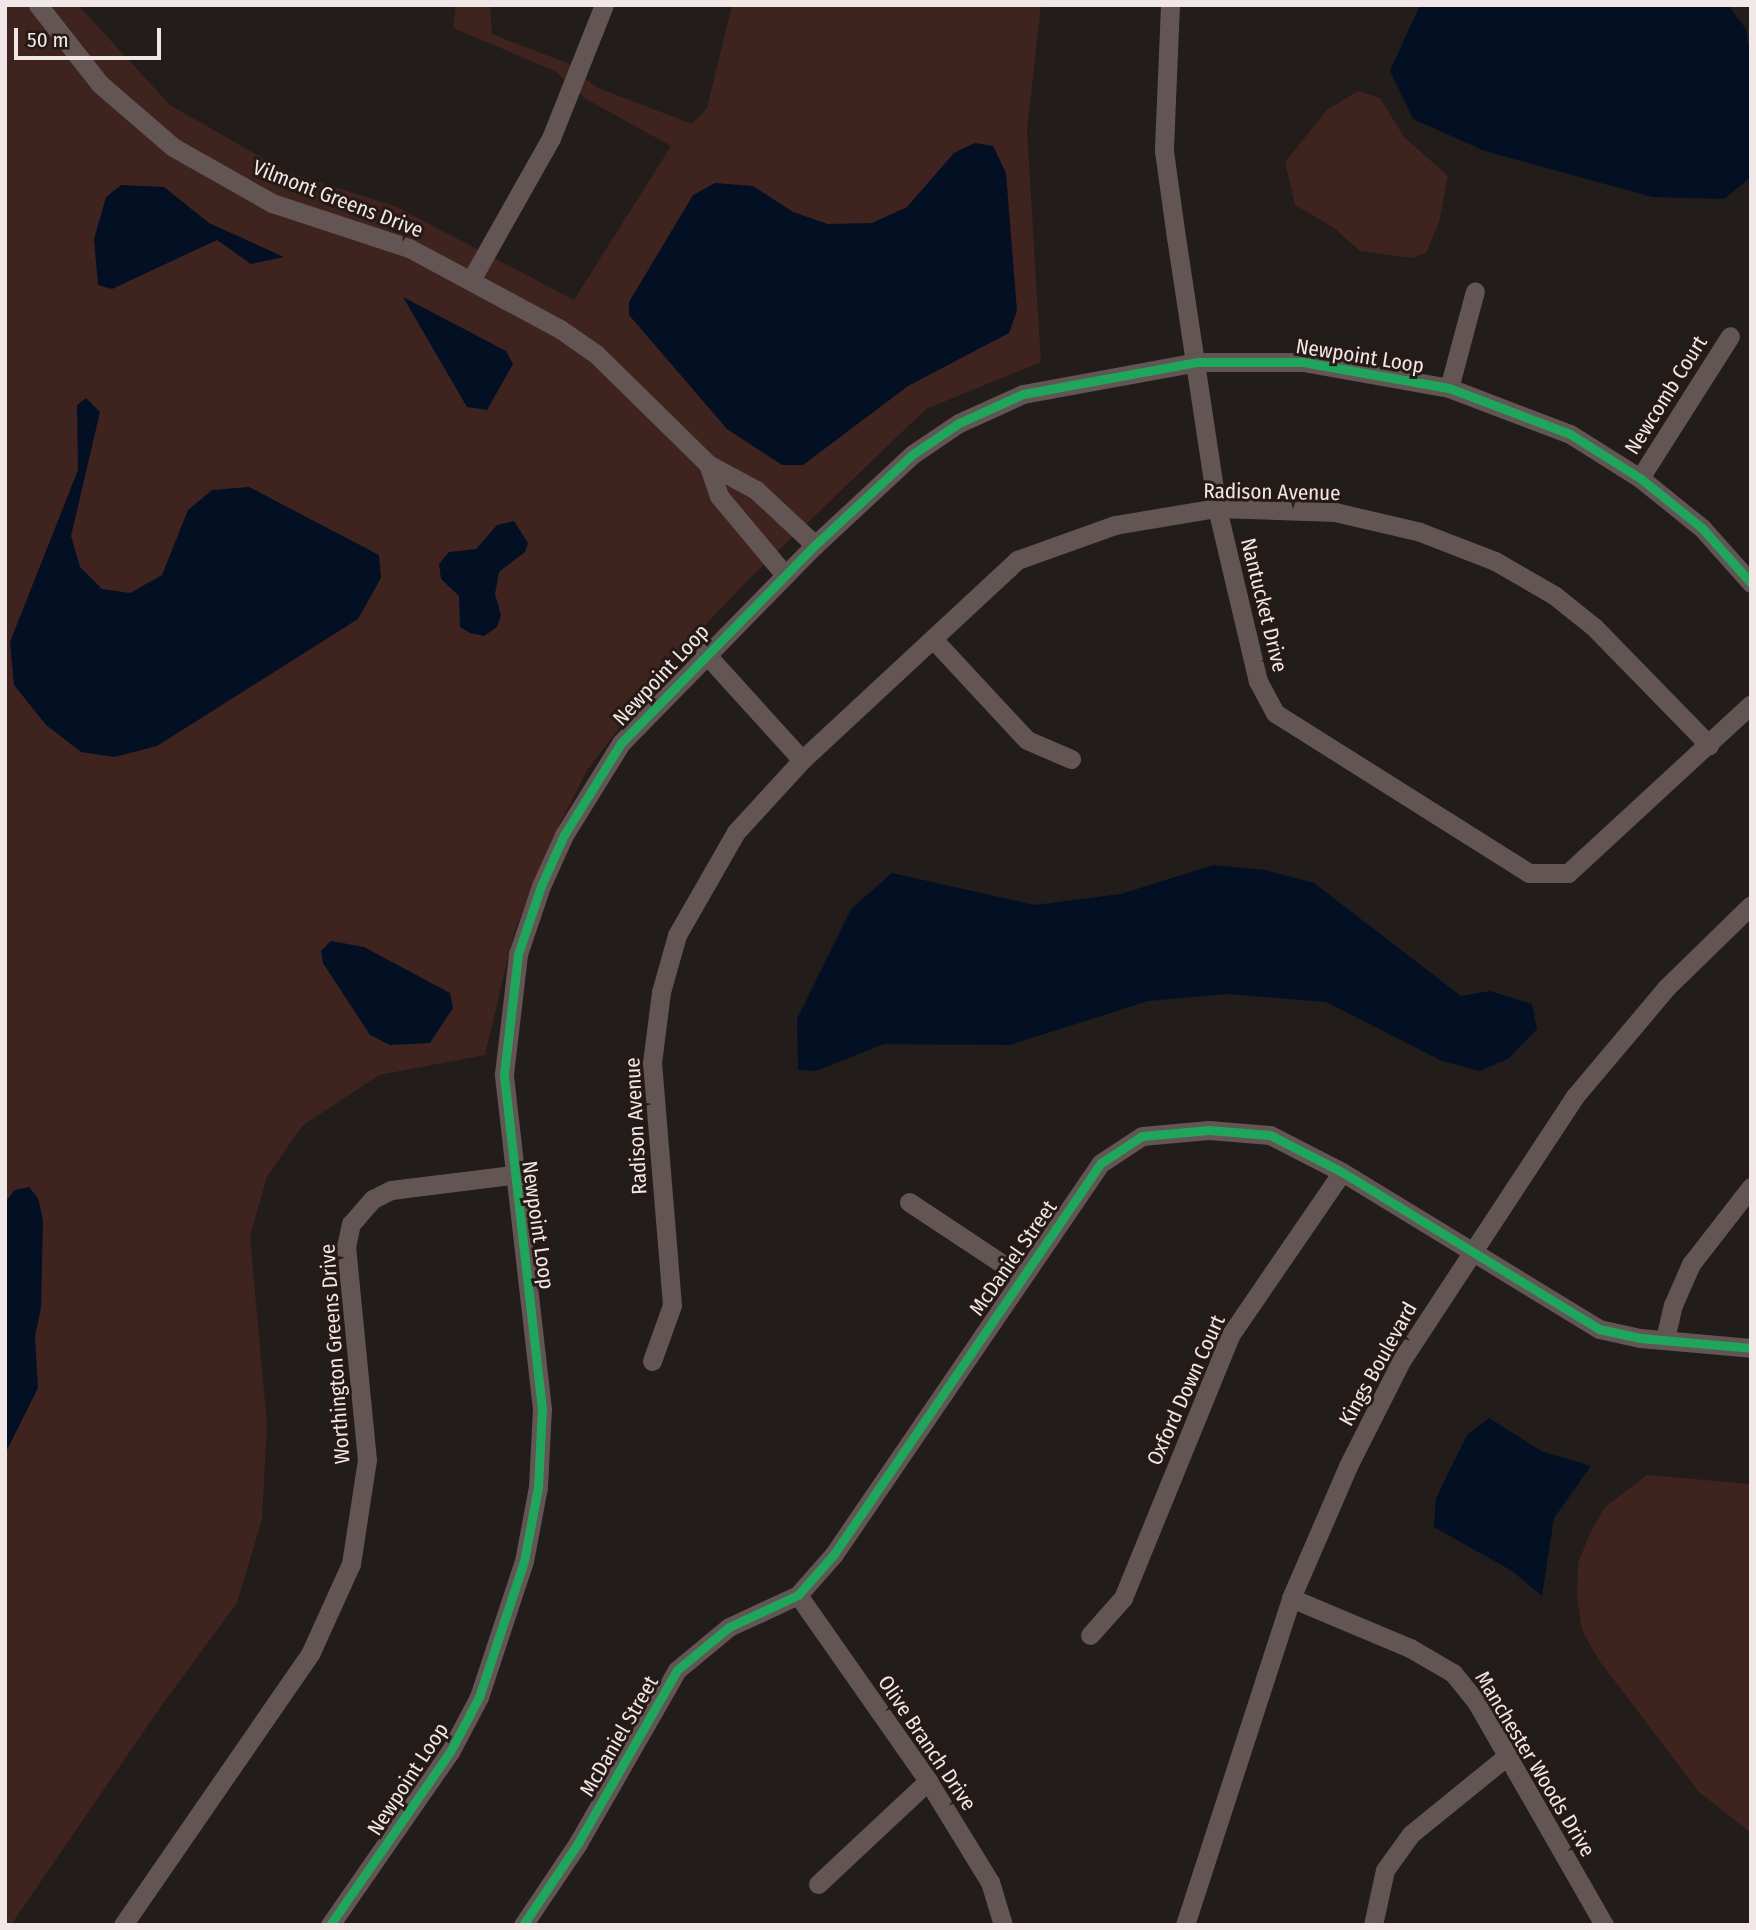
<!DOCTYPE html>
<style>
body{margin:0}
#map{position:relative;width:1756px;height:1930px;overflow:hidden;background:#221c1a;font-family:"Fira Sans Condensed",sans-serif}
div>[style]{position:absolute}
.green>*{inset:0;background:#3f231e}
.water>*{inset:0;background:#031024}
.street>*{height:19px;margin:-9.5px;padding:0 9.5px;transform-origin:9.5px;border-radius:9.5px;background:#625553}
.cycleway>*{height:9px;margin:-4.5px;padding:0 4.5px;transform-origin:4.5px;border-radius:4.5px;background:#20a55d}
span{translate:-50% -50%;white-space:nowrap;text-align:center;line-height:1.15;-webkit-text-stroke:6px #261a17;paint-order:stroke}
.street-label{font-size:21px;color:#f1e7e6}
.frame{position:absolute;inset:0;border:7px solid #f1e7e6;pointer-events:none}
.scale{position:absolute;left:14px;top:28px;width:147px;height:32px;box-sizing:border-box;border:4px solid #f1e7e6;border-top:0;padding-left:9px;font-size:21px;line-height:24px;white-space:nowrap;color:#f1e7e6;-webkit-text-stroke:5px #261a17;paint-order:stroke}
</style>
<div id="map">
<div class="green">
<i style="clip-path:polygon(5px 5px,78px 5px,170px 105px,287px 172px,395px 206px,574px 300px,671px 146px,586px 99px,555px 71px,453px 28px,456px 5px,490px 5px,492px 34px,567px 63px,596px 87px,692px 124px,707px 108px,732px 5px,1041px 5px,1027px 131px,1041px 362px,926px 409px,753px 575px,669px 663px,588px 769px,551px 841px,514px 933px,485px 1055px,379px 1075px,302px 1126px,267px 1177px,250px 1236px,267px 1424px,262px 1519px,237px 1603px,159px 1709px,11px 1925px,5px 1925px)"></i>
<i style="clip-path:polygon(1358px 91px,1380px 98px,1404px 137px,1448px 176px,1439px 222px,1426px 253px,1412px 258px,1360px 251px,1334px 228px,1295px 205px,1285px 162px,1327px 110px)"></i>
<i style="clip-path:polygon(1647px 1475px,1751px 1484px,1751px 1833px,1699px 1792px,1598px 1659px,1582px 1630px,1577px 1598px,1578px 1563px,1590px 1533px,1605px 1507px)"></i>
</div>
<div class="water">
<i style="clip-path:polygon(1420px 5px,1728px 5px,1746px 29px,1751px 60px,1751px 177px,1724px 199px,1652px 197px,1485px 151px,1413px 119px,1390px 71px)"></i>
<i style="clip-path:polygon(975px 143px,993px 146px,1006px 173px,1017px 311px,1009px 333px,908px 386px,803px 465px,782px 465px,727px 429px,629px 315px,629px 302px,693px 195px,715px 183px,753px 186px,793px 212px,828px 224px,872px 223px,907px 207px,954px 153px)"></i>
<i style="clip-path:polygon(121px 185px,164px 187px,209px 223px,284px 257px,251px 264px,217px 240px,112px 289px,98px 285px,94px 239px,106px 197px)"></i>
<i style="clip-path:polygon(403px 297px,506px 351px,513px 364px,487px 410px,467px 407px)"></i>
<i style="clip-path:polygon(86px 398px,100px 412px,71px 536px,80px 567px,102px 589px,130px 593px,162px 575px,188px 510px,212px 490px,249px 487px,379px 555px,381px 578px,358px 619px,157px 746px,114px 757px,81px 752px,46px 725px,14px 685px,10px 642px,78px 470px,77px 405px)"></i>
<i style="clip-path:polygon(514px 521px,528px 543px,525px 552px,499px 572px,495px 594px,501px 615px,497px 627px,484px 636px,470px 633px,460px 627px,459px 596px,441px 579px,439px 564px,449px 552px,476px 549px,497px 525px)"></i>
<i style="clip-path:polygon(1213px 865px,1265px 870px,1314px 883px,1461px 996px,1490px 991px,1532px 1004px,1537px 1029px,1508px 1059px,1479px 1071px,1442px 1061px,1326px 1002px,1227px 994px,1148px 1001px,1010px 1045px,884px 1044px,816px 1071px,798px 1070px,797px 1019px,851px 909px,892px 873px,1035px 905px,1121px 894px)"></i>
<i style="clip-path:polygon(331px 941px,364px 947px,450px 993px,453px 1008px,430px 1043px,390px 1045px,370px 1035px,323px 963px,321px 951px)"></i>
<i style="clip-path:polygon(29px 1187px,38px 1198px,43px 1220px,41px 1308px,35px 1336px,38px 1388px,6px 1452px,5px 1202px,15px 1190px)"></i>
<i style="clip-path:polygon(1489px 1418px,1541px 1451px,1591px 1466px,1554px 1518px,1542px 1596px,1512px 1571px,1434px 1527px,1436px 1498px,1467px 1435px)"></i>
</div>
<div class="street">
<i style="left:38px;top:5px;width:100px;rotate:51.9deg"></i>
<i style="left:100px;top:84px;width:96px;rotate:40.8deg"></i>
<i style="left:173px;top:147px;width:114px;rotate:29.5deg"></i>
<i style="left:272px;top:203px;width:144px;rotate:18.2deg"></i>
<i style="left:409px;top:248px;width:171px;rotate:28.2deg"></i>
<i style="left:560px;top:329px;width:44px;rotate:34.8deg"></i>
<i style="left:596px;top:354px;width:157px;rotate:44.5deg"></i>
<i style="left:708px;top:464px;width:55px;rotate:28.4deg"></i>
<i style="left:756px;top:490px;width:81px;rotate:43deg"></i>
<i style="left:1170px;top:5px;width:146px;rotate:92.4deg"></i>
<i style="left:1164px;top:151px;width:87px;rotate:82.1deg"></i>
<i style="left:1176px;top:237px;width:274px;rotate:81.4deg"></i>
<i style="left:1217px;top:508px;width:178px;rotate:76.7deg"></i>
<i style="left:1258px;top:681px;width:36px;rotate:62deg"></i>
<i style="left:1275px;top:713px;width:300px;rotate:32.2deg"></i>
<i style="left:1529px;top:873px;width:39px"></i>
<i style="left:1568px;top:873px;width:249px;rotate:-42.7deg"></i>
<i style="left:471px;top:280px;width:163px;rotate:-60.6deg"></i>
<i style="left:551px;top:138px;width:143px;rotate:-68.3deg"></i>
<i style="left:1449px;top:388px;width:100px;rotate:-75deg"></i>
<i style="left:708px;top:464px;width:34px;rotate:71deg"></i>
<i style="left:719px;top:496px;width:103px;rotate:50.1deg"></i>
<i style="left:1640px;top:478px;width:168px;rotate:-57.6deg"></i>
<i style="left:933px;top:639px;width:138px;rotate:47.1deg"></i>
<i style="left:1027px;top:740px;width:48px;rotate:23.4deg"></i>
<i style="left:705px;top:653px;width:144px;rotate:47.8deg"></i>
<i style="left:909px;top:1202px;width:134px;rotate:33.5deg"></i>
<i style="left:1665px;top:1339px;width:35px;rotate:-77deg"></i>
<i style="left:1673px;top:1305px;width:45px;rotate:-66.3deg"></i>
<i style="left:1691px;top:1264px;width:98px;rotate:-52.1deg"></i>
<i style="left:652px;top:1361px;width:59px;rotate:-70.3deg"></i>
<i style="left:672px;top:1305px;width:243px;rotate:-94.7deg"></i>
<i style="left:652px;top:1063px;width:72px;rotate:-82.8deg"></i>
<i style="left:661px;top:992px;width:59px;rotate:-74.3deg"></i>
<i style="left:677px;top:935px;width:119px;rotate:-60.2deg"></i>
<i style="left:736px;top:832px;width:98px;rotate:-47.5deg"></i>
<i style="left:802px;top:760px;width:294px;rotate:-42.9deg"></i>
<i style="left:1017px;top:560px;width:104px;rotate:-19.7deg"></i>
<i style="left:1115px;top:525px;width:103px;rotate:-9.5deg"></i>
<i style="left:1217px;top:508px;width:118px;rotate:1.9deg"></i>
<i style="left:1335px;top:512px;width:87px;rotate:13.2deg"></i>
<i style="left:1420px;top:532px;width:80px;rotate:21.1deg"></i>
<i style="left:1495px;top:561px;width:68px;rotate:30deg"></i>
<i style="left:1554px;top:595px;width:51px;rotate:38.7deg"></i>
<i style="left:1594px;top:627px;width:165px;rotate:45.7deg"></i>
<i style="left:798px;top:1595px;width:227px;rotate:55deg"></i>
<i style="left:928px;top:1781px;width:119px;rotate:58.5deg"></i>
<i style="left:990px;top:1882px;width:45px;rotate:73.2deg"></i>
<i style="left:1291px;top:1598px;width:129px;rotate:22.8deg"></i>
<i style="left:1410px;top:1648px;width:50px;rotate:30.2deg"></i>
<i style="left:1453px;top:1673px;width:38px;rotate:51deg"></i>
<i style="left:1477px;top:1703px;width:256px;rotate:60.2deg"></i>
<i style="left:1090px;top:1635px;width:50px;rotate:-48.3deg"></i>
<i style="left:1123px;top:1598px;width:285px;rotate:-67.8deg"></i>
<i style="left:1231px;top:1334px;width:196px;rotate:-55.6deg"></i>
<i style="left:818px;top:1884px;width:151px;rotate:-43.1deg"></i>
<i style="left:123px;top:1925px;width:331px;rotate:-55.4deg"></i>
<i style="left:311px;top:1652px;width:97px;rotate:-65.6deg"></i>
<i style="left:351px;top:1564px;width:105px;rotate:-81.3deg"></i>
<i style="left:367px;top:1460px;width:214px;rotate:-95.6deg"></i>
<i style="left:346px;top:1247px;width:24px;rotate:-78deg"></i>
<i style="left:351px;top:1224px;width:33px;rotate:-49deg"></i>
<i style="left:373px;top:1199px;width:20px;rotate:-27deg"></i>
<i style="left:391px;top:1190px;width:122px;rotate:-7.1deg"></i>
<i style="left:330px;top:1925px;width:211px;rotate:-55.3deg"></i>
<i style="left:450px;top:1752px;width:62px;rotate:-62.2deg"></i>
<i style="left:479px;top:1697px;width:143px;rotate:-71.7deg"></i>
<i style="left:524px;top:1561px;width:75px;rotate:-79.3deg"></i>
<i style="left:538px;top:1487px;width:78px;rotate:-87.1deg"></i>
<i style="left:542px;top:1409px;width:337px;rotate:-96.5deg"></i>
<i style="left:504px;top:1074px;width:121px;rotate:-83.3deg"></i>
<i style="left:518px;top:954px;width:72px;rotate:-71.3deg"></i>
<i style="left:541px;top:886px;width:56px;rotate:-65.7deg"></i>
<i style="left:564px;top:835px;width:108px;rotate:-58.2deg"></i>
<i style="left:621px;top:743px;width:277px;rotate:-45.6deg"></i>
<i style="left:815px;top:545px;width:134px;rotate:-42.9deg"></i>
<i style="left:913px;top:454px;width:55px;rotate:-34deg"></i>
<i style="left:959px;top:423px;width:70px;rotate:-24.4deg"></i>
<i style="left:1023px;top:394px;width:178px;rotate:-10.4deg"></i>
<i style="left:1198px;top:362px;width:105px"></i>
<i style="left:1303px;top:362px;width:148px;rotate:10.1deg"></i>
<i style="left:1449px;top:388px;width:129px;rotate:20.8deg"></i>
<i style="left:1570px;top:434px;width:83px;rotate:32.2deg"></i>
<i style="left:1640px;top:478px;width:80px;rotate:38.9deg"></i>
<i style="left:1702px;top:528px;width:74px;rotate:48.3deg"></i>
<i style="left:523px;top:1925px;width:99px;rotate:-56.1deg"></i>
<i style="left:578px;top:1843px;width:199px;rotate:-60.2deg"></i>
<i style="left:677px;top:1670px;width:67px;rotate:-39.6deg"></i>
<i style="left:729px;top:1627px;width:76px;rotate:-24.9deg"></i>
<i style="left:798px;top:1595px;width:55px;rotate:-48.7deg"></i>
<i style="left:834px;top:1554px;width:473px;rotate:-55.7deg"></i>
<i style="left:1101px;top:1163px;width:49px;rotate:-33.4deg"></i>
<i style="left:1142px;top:1136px;width:67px;rotate:-5.1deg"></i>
<i style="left:1209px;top:1130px;width:61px;rotate:4.7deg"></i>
<i style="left:1270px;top:1135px;width:81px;rotate:27.2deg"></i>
<i style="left:1342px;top:1172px;width:301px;rotate:31.4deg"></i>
<i style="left:1599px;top:1329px;width:42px;rotate:12.4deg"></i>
<i style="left:1640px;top:1338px;width:111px;rotate:5.1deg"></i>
<i style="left:1185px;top:1925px;width:344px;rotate:-72deg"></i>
<i style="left:1291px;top:1598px;width:144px;rotate:-66.6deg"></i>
<i style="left:1348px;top:1466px;width:118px;rotate:-63.2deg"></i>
<i style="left:1401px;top:1361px;width:318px;rotate:-56.7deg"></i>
<i style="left:1576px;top:1095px;width:141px;rotate:-49.9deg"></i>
<i style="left:1667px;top:987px;width:117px;rotate:-44.3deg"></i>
<i style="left:1373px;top:1925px;width:56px;rotate:-77.7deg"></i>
<i style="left:1385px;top:1870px;width:44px;rotate:-54.2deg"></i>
<i style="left:1411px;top:1834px;width:124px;rotate:-39.1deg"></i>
</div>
<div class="cycleway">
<i style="left:330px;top:1925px;width:211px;rotate:-55.3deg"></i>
<i style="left:450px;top:1752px;width:62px;rotate:-62.2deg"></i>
<i style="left:479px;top:1697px;width:143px;rotate:-71.7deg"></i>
<i style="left:524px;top:1561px;width:75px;rotate:-79.3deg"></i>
<i style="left:538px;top:1487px;width:78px;rotate:-87.1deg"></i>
<i style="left:542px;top:1409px;width:337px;rotate:-96.5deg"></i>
<i style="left:504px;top:1074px;width:121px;rotate:-83.3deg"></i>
<i style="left:518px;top:954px;width:72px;rotate:-71.3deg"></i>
<i style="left:541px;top:886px;width:56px;rotate:-65.7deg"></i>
<i style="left:564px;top:835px;width:108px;rotate:-58.2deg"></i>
<i style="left:621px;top:743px;width:277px;rotate:-45.6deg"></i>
<i style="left:815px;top:545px;width:134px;rotate:-42.9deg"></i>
<i style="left:913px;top:454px;width:55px;rotate:-34deg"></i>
<i style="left:959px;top:423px;width:70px;rotate:-24.4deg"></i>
<i style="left:1023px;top:394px;width:178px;rotate:-10.4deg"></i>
<i style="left:1198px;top:362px;width:105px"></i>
<i style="left:1303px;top:362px;width:148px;rotate:10.1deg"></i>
<i style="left:1449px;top:388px;width:129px;rotate:20.8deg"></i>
<i style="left:1570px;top:434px;width:83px;rotate:32.2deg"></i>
<i style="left:1640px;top:478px;width:80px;rotate:38.9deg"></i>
<i style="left:1702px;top:528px;width:74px;rotate:48.3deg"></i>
<i style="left:523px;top:1925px;width:99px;rotate:-56.1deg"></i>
<i style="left:578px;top:1843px;width:199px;rotate:-60.2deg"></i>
<i style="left:677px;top:1670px;width:67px;rotate:-39.6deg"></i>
<i style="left:729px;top:1627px;width:76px;rotate:-24.9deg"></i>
<i style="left:798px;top:1595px;width:55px;rotate:-48.7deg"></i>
<i style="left:834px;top:1554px;width:473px;rotate:-55.7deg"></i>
<i style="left:1101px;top:1163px;width:49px;rotate:-33.4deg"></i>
<i style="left:1142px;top:1136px;width:67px;rotate:-5.1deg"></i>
<i style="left:1209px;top:1130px;width:61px;rotate:4.7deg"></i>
<i style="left:1270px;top:1135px;width:81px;rotate:27.2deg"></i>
<i style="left:1342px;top:1172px;width:301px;rotate:31.4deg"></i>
<i style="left:1599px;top:1329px;width:42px;rotate:12.4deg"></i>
<i style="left:1640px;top:1338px;width:111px;rotate:5.1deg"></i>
</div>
<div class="street-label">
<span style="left:338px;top:199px;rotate:21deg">Vilmont Greens Drive</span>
<span style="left:1360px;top:356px;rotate:9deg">Newpoint Loop</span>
<span style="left:1666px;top:395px;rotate:-58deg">Newcomb Court</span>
<span style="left:1272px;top:492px;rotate:1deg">Radison Avenue</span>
<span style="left:1264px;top:605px;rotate:76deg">Nantucket Drive</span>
<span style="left:661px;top:675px;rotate:-47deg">Newpoint Loop</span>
<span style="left:636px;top:1126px;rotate:-93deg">Radison Avenue</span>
<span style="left:538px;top:1225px;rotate:82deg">Newpoint Loop</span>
<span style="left:1013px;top:1258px;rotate:-55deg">McDaniel Street</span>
<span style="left:335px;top:1354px;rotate:-94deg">Worthington Greens Drive</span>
<span style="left:1378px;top:1364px;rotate:-61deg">Kings Boulevard</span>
<span style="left:1186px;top:1390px;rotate:-66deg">Oxford Down Court</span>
<span style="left:619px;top:1736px;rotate:-60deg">McDaniel Street</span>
<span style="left:927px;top:1743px;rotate:56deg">Olive Branch Drive</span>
<span style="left:1535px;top:1764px;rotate:59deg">Manchester Woods Drive</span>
<span style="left:408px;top:1779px;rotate:-57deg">Newpoint Loop</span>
</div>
<div class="frame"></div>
<div class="scale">50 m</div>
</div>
